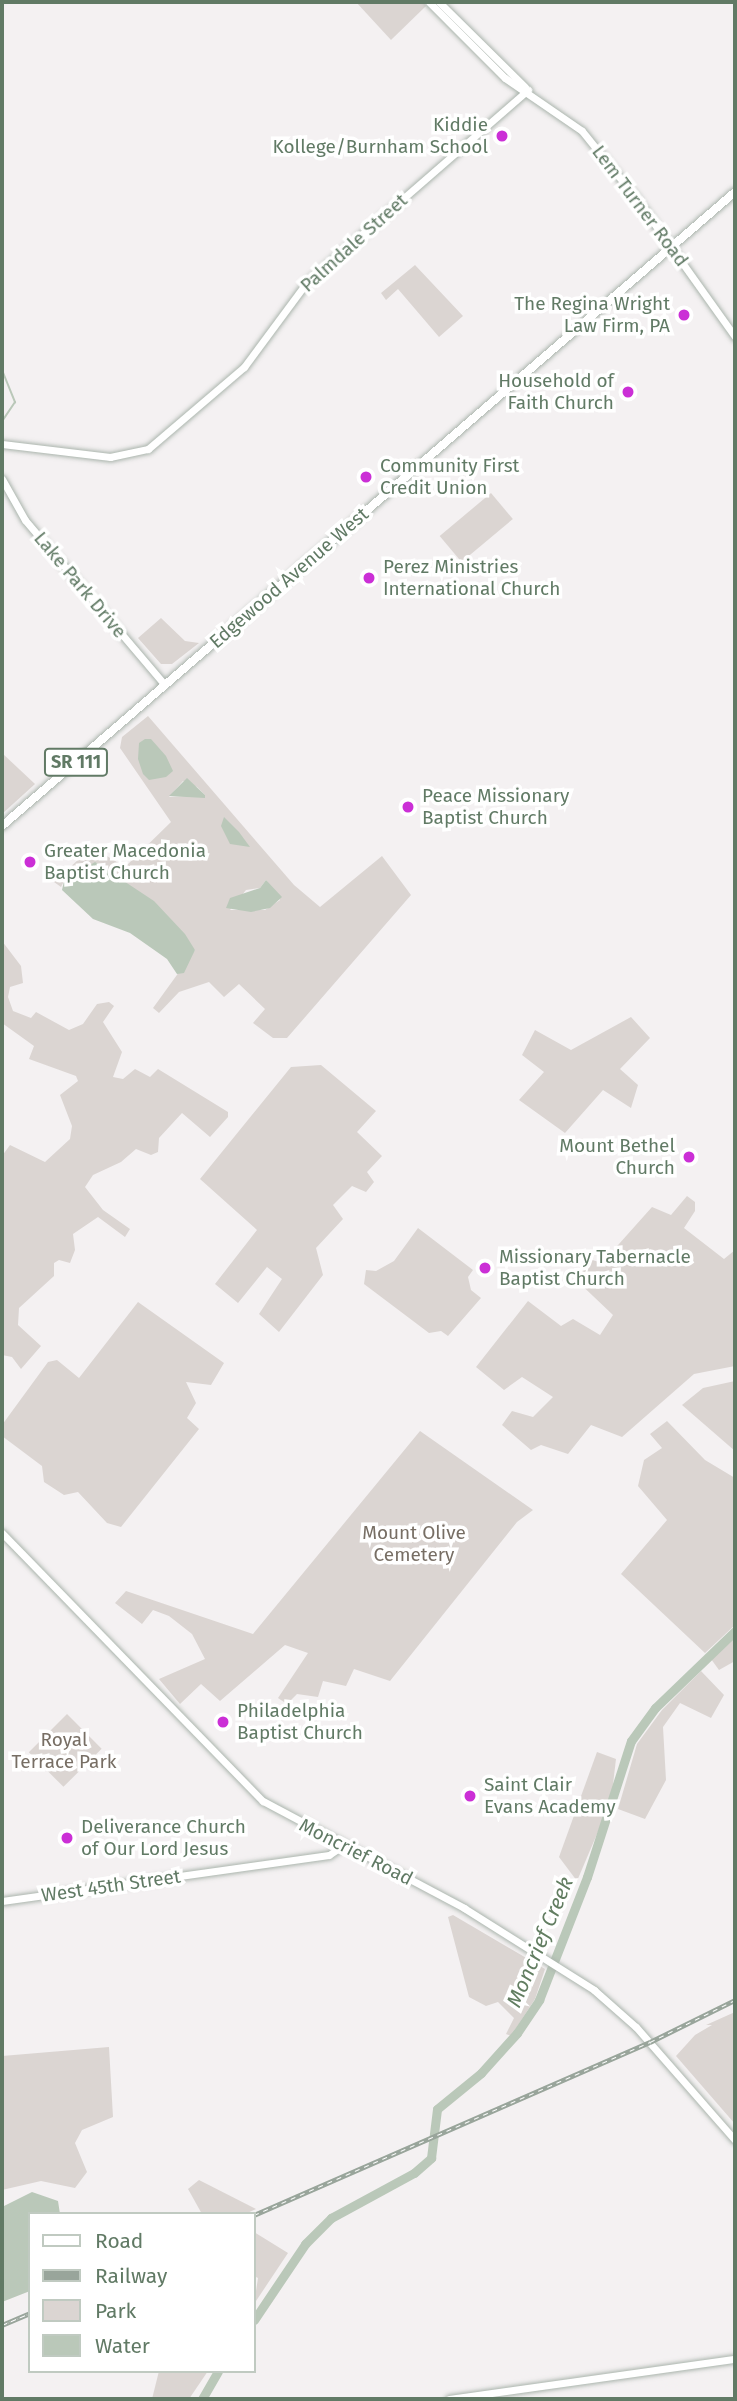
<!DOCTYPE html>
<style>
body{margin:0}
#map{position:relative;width:737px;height:2401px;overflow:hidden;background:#f4f1f2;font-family:"Fira Sans",sans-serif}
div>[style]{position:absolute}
.green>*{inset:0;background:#dbd5d2;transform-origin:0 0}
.water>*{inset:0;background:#bac8b9}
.stream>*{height:2px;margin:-1px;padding:0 1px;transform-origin:1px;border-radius:1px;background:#bac8b9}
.river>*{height:9px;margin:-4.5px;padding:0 4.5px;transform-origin:4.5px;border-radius:4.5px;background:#bac8b9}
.roads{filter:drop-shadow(0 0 2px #abb5ad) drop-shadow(0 0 2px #abb5ad)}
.secondary>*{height:7px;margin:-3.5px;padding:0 3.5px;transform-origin:3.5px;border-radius:3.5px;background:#fff}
.primary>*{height:8px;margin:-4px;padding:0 4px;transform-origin:4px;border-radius:4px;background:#fff}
.rail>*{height:4.5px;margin-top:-2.25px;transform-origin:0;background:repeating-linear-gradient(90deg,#fff 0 5px,#99a59b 0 10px);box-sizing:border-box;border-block:2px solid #99a59b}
.dots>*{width:19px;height:19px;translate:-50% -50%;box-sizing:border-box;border:4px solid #fff;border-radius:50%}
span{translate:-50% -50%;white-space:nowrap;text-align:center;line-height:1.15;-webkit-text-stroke:7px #fff;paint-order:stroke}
.shield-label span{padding:2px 5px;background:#fff;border:2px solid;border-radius:5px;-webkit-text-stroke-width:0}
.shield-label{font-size:18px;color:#617a65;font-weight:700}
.poi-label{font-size:19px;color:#617a65}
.right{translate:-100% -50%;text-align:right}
.left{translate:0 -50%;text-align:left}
.street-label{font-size:19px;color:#617a65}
.park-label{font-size:19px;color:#776e64}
.water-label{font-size:21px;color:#627d61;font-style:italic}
.frame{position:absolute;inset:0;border:4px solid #617a65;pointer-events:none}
.legend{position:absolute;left:28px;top:2212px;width:228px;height:161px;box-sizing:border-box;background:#fff;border:2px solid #c0cac1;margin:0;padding:9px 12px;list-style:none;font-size:21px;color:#617a65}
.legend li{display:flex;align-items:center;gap:14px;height:35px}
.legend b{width:35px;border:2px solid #c0cac1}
</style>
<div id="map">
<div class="green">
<i style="clip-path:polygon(356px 2px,423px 2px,426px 6px,391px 40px)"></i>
<i style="clip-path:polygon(415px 265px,463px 316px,439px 337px,398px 289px,386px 300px,381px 293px)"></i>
<i style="left:491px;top:493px;width:34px;height:67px;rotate:50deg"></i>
<i style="clip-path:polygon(161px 618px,185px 641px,199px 643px,172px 664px,161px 664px,138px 638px)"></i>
<i style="clip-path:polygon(evenodd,148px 716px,294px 885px,320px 907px,382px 856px,411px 895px,287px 1038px,273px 1038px,253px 1023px,265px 1009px,239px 984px,224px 997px,209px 982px,179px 992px,159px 1013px,153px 1008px,195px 950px,64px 881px,61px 887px,54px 882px,92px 847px,125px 867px,171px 822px,120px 748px,122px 737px,148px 716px,183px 781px,197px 787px,205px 795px,169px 797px,183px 781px,148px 716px,266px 880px,280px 900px,265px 910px,230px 910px,246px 890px,260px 888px,266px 880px)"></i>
<i style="clip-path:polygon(2px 753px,35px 784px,2px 814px)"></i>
<i style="clip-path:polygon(2px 941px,21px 966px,23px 983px,10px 987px,8px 997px,13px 1011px,31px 1018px,36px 1012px,69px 1030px,83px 1024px,97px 1004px,109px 1002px,114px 1006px,103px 1022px,122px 1052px,113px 1077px,123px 1079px,135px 1069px,150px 1077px,158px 1069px,228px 1112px,228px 1117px,210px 1137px,182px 1113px,159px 1138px,158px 1152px,151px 1155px,136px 1149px,121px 1162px,93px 1175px,85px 1187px,103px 1210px,130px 1229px,125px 1237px,98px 1217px,73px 1234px,75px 1250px,70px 1263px,59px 1260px,54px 1263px,54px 1276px,19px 1308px,18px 1325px,41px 1346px,21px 1369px,12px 1357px,2px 1355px,2px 1156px,10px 1145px,45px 1162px,70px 1139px,72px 1126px,60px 1095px,78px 1081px,76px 1076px,29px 1059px,34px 1046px,2px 1023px)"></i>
<i style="clip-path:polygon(631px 1017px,650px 1038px,620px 1069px,638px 1085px,631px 1108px,603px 1090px,565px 1133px,519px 1100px,544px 1072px,522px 1055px,535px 1030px,571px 1050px)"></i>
<i style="clip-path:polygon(321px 1065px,376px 1111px,357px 1132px,382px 1156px,367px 1172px,374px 1182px,366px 1192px,352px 1186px,333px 1205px,343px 1219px,316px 1248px,323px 1275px,279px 1332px,259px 1314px,282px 1279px,267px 1267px,238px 1303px,215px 1284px,257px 1230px,200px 1179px,291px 1067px)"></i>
<i style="clip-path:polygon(687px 1196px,695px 1202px,695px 1211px,684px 1228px,724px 1259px,735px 1250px,735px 1366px,694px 1374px,622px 1437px,591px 1425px,568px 1454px,541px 1445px,531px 1450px,502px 1425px,512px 1411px,533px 1417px,553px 1397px,522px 1377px,504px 1390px,476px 1367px,528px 1301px,561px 1326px,573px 1319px,600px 1335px,613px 1315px,573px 1277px,586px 1258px,602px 1263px,652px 1207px,671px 1215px)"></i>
<i style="clip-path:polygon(418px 1228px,473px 1270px,468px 1277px,471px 1290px,481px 1298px,448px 1336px,441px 1331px,429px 1333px,364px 1284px,366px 1270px,376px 1271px,394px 1261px)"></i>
<i style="clip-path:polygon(138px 1302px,224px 1363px,211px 1385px,186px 1382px,196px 1403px,187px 1418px,199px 1429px,121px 1527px,107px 1523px,78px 1492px,64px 1495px,44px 1482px,42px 1466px,2px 1436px,2px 1425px,48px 1362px,57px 1360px,79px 1378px)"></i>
<i style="clip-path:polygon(735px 1381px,735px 1451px,682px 1405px,703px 1388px)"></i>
<i style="clip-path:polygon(667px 1421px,705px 1460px,735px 1478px,735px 1625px,705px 1653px,621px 1574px,667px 1520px,638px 1486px,644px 1460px,662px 1448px,650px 1434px)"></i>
<i style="clip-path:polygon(420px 1431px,533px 1510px,517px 1522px,390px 1681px,354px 1669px,346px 1686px,323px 1681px,318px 1697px,297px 1694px,287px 1704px,278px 1698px,308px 1653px,285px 1645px,220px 1701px,201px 1684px,180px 1704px,159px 1679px,205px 1659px,192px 1634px,169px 1616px,153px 1610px,142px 1624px,115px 1603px,126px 1591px,253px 1634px)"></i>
<i style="clip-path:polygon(735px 1634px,735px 1661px,719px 1670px,711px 1659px)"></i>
<i style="clip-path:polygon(701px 1671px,724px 1695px,711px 1718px,680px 1703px,663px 1727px,666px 1780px,645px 1819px,618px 1809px,637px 1744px,662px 1710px)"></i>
<i style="left:67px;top:1714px;width:49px;height:54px;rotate:45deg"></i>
<i style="clip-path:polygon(597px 1752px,616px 1759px,611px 1801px,577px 1881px,559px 1857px)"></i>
<i style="clip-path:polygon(453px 1915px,545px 1969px,535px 1999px,511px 2036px,506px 2034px,514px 2018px,498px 2002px,486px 2006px,469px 1997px,448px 1917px)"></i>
<i style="clip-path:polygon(735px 2012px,735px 2124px,676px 2056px,695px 2035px,712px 2025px,706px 2025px)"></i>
<i style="clip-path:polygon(109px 2047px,113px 2117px,82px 2130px,75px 2143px,87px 2172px,75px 2188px,41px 2181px,2px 2190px,2px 2056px)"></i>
<i style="clip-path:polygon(199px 2180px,256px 2209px,245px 2214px,202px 2214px,188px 2189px)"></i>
<i style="clip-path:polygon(254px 2232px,288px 2253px,254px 2304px,258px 2278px,254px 2276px)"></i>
<i style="clip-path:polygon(159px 2371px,208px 2371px,189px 2399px,152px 2399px)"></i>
</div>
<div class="water">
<i style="clip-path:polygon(145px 739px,151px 739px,166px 756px,173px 771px,166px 777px,149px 780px,143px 774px,138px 759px,139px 743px)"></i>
<i style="clip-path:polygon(187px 778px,205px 795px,205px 798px,169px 796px)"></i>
<i style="clip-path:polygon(224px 817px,239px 832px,250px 847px,230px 844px,221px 826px)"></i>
<i style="clip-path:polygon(95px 862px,154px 901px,185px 934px,195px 950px,184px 973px,177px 974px,167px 959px,130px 933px,93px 919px,62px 890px,64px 881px)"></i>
<i style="clip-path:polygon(266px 880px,282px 897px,270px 908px,251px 912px,226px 908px,230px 898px,260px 888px)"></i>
<i style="clip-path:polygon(32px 2192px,58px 2201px,60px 2214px,30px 2214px,30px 2291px,2px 2302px,2px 2207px)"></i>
</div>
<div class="stream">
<i style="left:2px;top:370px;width:35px;rotate:68deg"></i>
<i style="left:15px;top:402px;width:23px;rotate:124deg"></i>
</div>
<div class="river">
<i style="left:254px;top:2320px;width:92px;rotate:-56.1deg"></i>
<i style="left:305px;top:2244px;width:37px;rotate:-45deg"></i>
<i style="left:331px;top:2218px;width:94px;rotate:-28.5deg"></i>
<i style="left:414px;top:2173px;width:23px;rotate:-41deg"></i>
<i style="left:431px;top:2158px;width:49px;rotate:-83deg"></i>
<i style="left:437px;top:2109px;width:57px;rotate:-39.3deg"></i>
<i style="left:481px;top:2073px;width:54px;rotate:-48deg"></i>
<i style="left:517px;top:2033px;width:40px;rotate:-56deg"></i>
<i style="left:539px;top:2000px;width:132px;rotate:-68.7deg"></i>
<i style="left:587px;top:1877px;width:143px;rotate:-72.1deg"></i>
<i style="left:631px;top:1741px;width:41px;rotate:-54deg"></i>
<i style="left:655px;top:1708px;width:111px;rotate:-43.9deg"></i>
<i style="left:202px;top:2399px;width:32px;rotate:-60deg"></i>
</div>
<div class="roads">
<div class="secondary">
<i style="left:429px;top:2px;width:107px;rotate:45deg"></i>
<i style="left:505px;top:78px;width:93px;rotate:34.5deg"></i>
<i style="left:582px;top:131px;width:86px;rotate:51.1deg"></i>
<i style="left:636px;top:198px;width:171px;rotate:54.5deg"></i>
<i style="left:439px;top:2px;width:121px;rotate:44.7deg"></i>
<i style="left:2px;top:444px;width:109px;rotate:6.9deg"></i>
<i style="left:110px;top:457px;width:39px;rotate:-12deg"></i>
<i style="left:148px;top:449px;width:126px;rotate:-40.5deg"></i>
<i style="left:244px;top:367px;width:106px;rotate:-53.5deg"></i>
<i style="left:307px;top:282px;width:293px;rotate:-41deg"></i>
<i style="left:2px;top:479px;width:47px;rotate:60.7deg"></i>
<i style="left:25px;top:520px;width:216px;rotate:49.7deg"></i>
<i style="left:2px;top:1533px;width:374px;rotate:45.8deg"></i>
<i style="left:263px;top:1801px;width:228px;rotate:28deg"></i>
<i style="left:464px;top:1908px;width:154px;rotate:32.2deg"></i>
<i style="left:594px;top:1990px;width:56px;rotate:41.4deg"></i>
<i style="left:636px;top:2027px;width:150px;rotate:48.8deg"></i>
<i style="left:2px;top:1901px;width:330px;rotate:-8deg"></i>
<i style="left:329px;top:1855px;width:16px;rotate:-35deg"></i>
<i style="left:449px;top:2399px;width:289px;rotate:-8deg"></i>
</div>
<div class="primary">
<i style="left:2px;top:826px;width:969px;rotate:-40.86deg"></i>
</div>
</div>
<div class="rail">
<i style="left:254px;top:2215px;width:432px;rotate:-23.6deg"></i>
<i style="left:650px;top:2042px;width:95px;rotate:-26.3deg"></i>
<i style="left:2px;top:2325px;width:30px;rotate:-23deg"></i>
</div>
<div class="dots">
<i style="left:502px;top:136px;background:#cb2fd6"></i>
<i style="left:684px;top:315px;background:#cb2fd6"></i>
<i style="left:628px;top:392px;background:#cb2fd6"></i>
<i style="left:366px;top:477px;background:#cb2fd6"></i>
<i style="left:369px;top:578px;background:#cb2fd6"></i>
<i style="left:408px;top:807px;background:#cb2fd6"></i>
<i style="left:30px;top:862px;background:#cb2fd6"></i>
<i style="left:689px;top:1157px;background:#cb2fd6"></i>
<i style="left:485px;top:1268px;background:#cb2fd6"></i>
<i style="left:223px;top:1722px;background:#cb2fd6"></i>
<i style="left:470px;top:1796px;background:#cb2fd6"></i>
<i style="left:67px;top:1838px;background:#cb2fd6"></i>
</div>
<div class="shield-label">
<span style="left:76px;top:762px">SR 111</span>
</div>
<div class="poi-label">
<span class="right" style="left:488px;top:136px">Kiddie<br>Kollege/Burnham School</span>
<span class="right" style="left:670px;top:315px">The Regina Wright<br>Law Firm, PA</span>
<span class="right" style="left:614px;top:392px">Household of<br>Faith Church</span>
<span class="left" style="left:380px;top:477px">Community First<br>Credit Union</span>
<span class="left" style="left:383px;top:578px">Perez Ministries<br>International Church</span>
<span class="left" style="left:422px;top:807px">Peace Missionary<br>Baptist Church</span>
<span class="left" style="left:44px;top:862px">Greater Macedonia<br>Baptist Church</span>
<span class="right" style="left:675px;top:1157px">Mount Bethel<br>Church</span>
<span class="left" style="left:499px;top:1268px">Missionary Tabernacle<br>Baptist Church</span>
<span class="left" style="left:237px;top:1722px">Philadelphia<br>Baptist Church</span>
<span class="left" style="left:484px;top:1796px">Saint Clair<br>Evans Academy</span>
<span class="left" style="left:81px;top:1838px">Deliverance Church<br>of Our Lord Jesus</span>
</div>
<div class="street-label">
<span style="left:640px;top:206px;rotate:53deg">Lem Turner Road</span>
<span style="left:354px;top:243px;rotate:-42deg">Palmdale Street</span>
<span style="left:289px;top:578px;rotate:-41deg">Edgewood Avenue West</span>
<span style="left:80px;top:585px;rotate:50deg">Lake Park Drive</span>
<span style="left:356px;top:1852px;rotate:27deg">Moncrief Road</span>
<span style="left:111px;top:1886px;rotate:-8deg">West 45th Street</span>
</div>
<div class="park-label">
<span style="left:414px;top:1544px">Mount Olive<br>Cemetery</span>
<span style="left:64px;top:1751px">Royal<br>Terrace Park</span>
</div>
<div class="water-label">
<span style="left:540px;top:1942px;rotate:-67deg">Moncrief Creek</span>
</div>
<div class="frame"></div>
<ul class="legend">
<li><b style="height:9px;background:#fff"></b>Road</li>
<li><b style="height:9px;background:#99a59b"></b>Railway</li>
<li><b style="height:19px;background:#dbd5d2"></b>Park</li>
<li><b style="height:19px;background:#bac8b9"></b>Water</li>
</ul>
</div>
